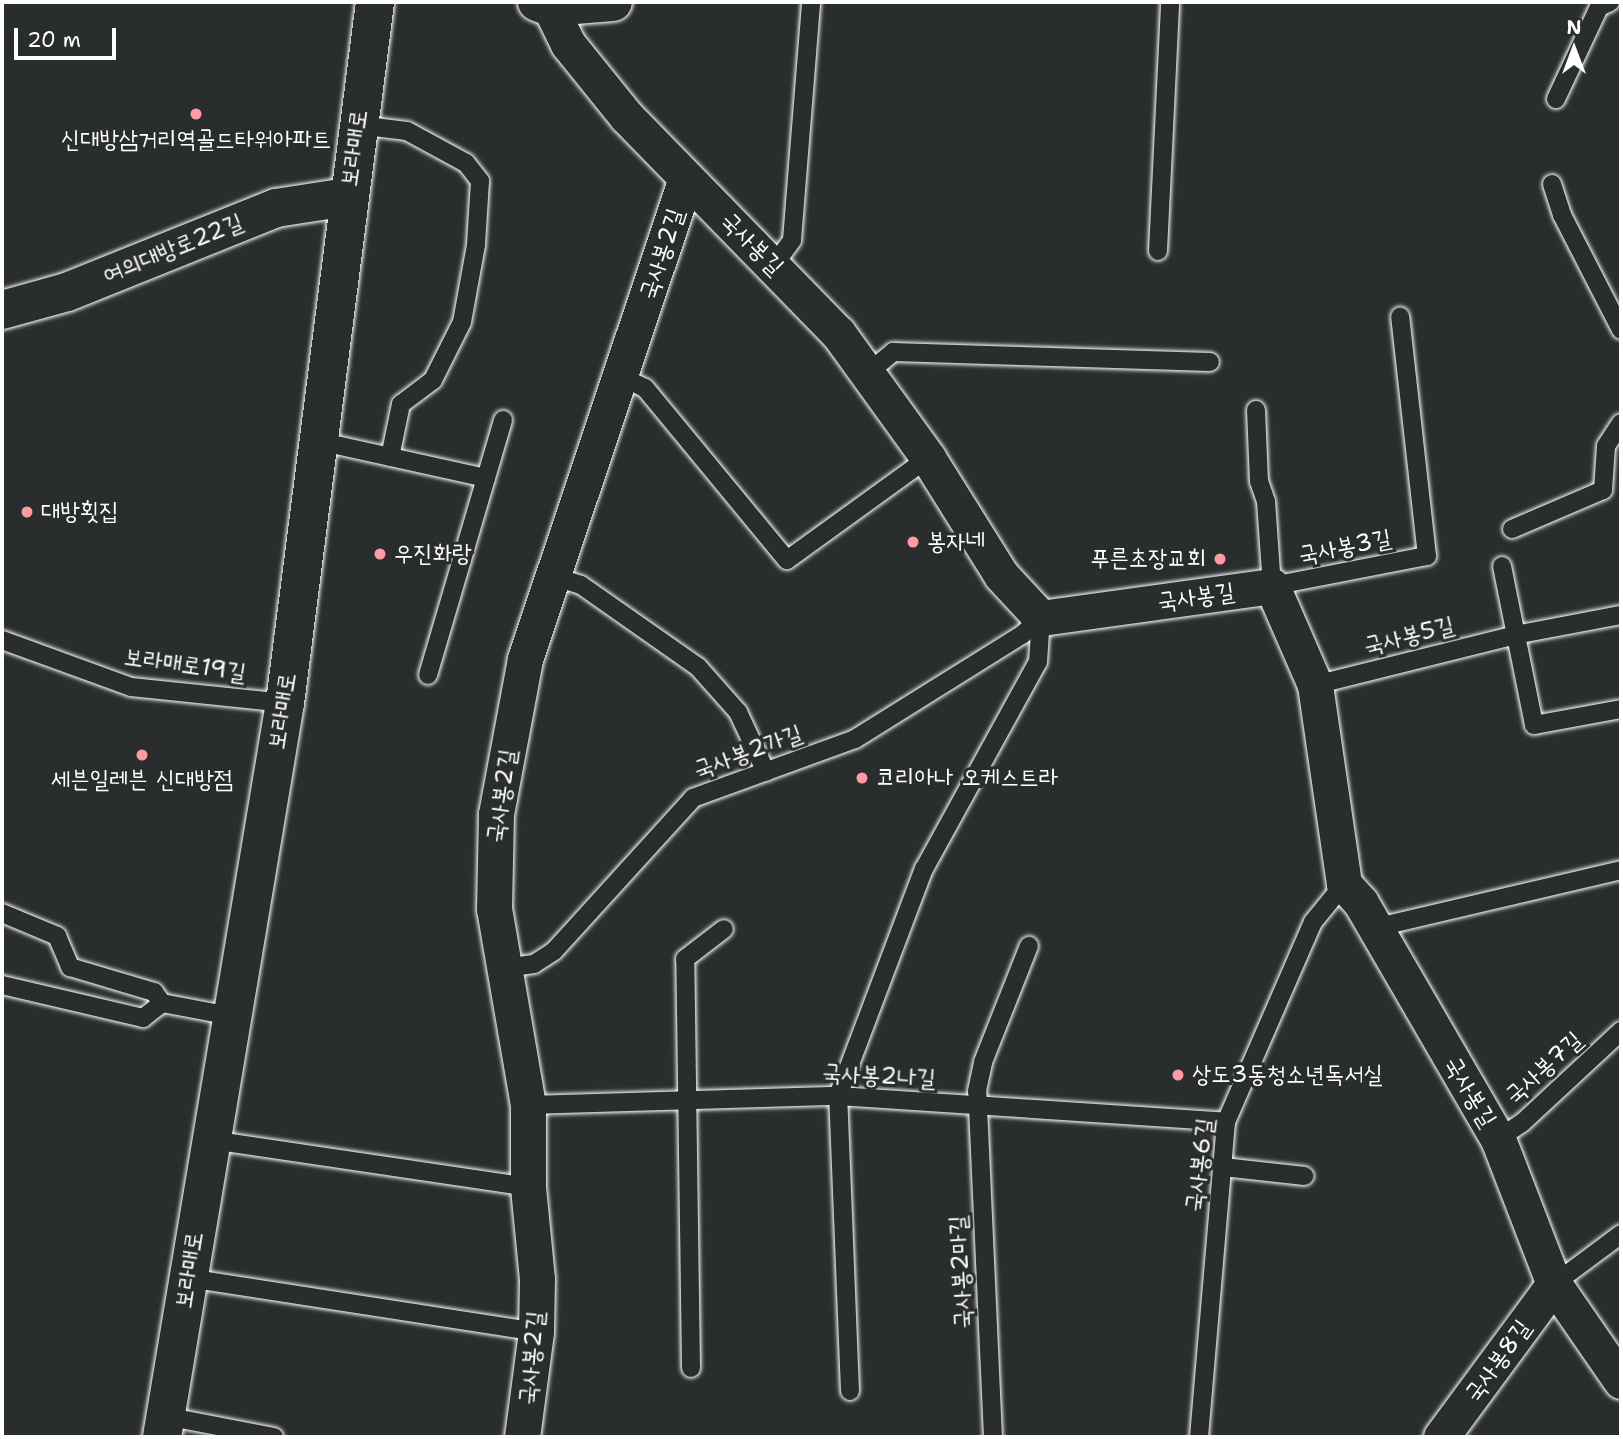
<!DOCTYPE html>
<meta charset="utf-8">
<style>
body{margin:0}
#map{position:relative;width:1623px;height:1439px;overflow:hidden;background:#2a2d2e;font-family:"Shantell Sans","Poor Story",sans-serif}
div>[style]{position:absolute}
.roads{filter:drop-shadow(0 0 2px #fff) drop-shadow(0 0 2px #fff)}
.service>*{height:18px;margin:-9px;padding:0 9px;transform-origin:9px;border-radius:9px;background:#2a2d2e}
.minor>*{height:35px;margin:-17.5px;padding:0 17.5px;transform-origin:17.5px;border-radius:17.5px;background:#2a2d2e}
.tertiary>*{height:38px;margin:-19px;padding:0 19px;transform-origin:19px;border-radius:19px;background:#2a2d2e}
.secondary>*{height:38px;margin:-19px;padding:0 19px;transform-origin:19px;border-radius:19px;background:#2a2d2e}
.dots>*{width:19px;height:19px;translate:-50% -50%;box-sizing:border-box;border:4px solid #2a2d2e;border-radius:50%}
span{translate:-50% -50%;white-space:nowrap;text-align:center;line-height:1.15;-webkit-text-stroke:6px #2a2d2e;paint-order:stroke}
.poi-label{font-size:24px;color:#fff}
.left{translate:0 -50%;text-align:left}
.right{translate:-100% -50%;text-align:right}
.street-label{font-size:24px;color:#fff}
.frame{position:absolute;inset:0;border:4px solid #fff;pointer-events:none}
.north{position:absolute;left:1539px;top:14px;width:70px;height:70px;-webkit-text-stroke:5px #2a2d2e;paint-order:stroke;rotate:0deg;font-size:19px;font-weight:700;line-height:28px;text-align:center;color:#fff}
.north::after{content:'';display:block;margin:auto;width:24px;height:32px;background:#fff;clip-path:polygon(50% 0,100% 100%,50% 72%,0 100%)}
.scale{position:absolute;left:14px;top:28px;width:102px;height:32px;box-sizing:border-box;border:4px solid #fff;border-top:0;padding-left:9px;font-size:21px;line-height:24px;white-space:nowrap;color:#fff;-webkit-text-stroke:5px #2a2d2e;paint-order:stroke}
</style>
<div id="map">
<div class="roads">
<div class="service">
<i style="left:1556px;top:99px;width:102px;rotate:-64.9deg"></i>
<i style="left:1599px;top:7px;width:12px;rotate:-24deg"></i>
<i style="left:358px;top:125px;width:49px;rotate:7deg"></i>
<i style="left:407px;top:131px;width:67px;rotate:28.5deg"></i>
<i style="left:466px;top:163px;width:23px;rotate:52deg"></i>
<i style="left:480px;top:181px;width:64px;rotate:93.6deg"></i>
<i style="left:476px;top:245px;width:78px;rotate:100.3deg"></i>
<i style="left:462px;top:322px;width:65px;rotate:116.6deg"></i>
<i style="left:433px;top:380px;width:40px;rotate:143deg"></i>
<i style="left:401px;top:404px;width:54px;rotate:101.7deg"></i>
<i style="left:1552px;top:184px;width:33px;rotate:72deg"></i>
<i style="left:1562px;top:215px;width:129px;rotate:62.8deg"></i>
<i style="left:1158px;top:251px;width:249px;rotate:-87.2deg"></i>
<i style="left:774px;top:265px;width:31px;rotate:-54deg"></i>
<i style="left:792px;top:240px;width:239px;rotate:-85.4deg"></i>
<i style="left:868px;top:373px;width:33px;rotate:-40deg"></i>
<i style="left:893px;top:352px;width:317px;rotate:1.8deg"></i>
<i style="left:622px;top:377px;width:25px;rotate:26deg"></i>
<i style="left:645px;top:388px;width:223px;rotate:50.5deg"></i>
<i style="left:787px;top:560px;width:174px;rotate:-35.9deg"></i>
<i style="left:1256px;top:410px;width:71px;rotate:87.6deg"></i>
<i style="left:1259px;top:481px;width:21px;rotate:71deg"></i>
<i style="left:1266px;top:501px;width:85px;rotate:86deg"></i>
<i style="left:1272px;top:586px;width:158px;rotate:-11deg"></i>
<i style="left:1427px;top:556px;width:241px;rotate:-96.4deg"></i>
<i style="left:318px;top:441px;width:172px;rotate:12.4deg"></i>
<i style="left:1512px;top:529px;width:99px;rotate:-23.2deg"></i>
<i style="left:1603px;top:490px;width:44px;rotate:-86.1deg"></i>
<i style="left:1606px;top:446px;width:27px;rotate:-57deg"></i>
<i style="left:1502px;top:566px;width:162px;rotate:78.6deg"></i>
<i style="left:1534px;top:725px;width:88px;rotate:-10.4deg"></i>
<i style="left:552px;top:576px;width:30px;rotate:17deg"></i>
<i style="left:581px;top:585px;width:143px;rotate:35deg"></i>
<i style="left:698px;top:667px;width:60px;rotate:48.4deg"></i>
<i style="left:738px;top:712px;width:66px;rotate:65deg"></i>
<i style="left:2px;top:640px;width:137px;rotate:20deg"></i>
<i style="left:131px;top:687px;width:155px;rotate:5.9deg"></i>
<i style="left:428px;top:675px;width:266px;rotate:-73.6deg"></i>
<i style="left:1315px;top:685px;width:206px;rotate:-14deg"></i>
<i style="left:1515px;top:635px;width:108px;rotate:-10.7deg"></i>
<i style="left:2px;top:913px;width:60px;rotate:22.7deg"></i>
<i style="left:57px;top:936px;width:34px;rotate:67deg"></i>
<i style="left:70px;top:967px;width:88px;rotate:16.6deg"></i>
<i style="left:154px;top:992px;width:14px;rotate:54deg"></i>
<i style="left:1374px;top:928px;width:254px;rotate:-13.2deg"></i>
<i style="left:505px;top:968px;width:29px;rotate:-8deg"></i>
<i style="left:534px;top:964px;width:24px;rotate:-33deg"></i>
<i style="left:554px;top:951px;width:207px;rotate:-47.7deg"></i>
<i style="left:693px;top:798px;width:172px;rotate:-20deg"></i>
<i style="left:855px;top:739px;width:198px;rotate:-32deg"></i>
<i style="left:1023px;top:634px;width:24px;rotate:-42deg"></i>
<i style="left:2px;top:985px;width:145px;rotate:13.2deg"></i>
<i style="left:143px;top:1018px;width:24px;rotate:-38deg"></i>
<i style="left:162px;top:1003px;width:70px;rotate:10.7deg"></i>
<i style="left:528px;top:1105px;width:310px;rotate:-1.7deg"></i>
<i style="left:838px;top:1096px;width:389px;rotate:3.8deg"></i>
<i style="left:1498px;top:1139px;width:29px;rotate:-34deg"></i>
<i style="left:1522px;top:1123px;width:135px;rotate:-42.9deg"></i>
<i style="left:211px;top:1140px;width:320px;rotate:8.4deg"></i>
<i style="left:1223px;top:1167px;width:82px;rotate:6.3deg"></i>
<i style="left:188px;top:1278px;width:352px;rotate:8.8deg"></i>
<i style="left:1554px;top:1284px;width:84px;rotate:-36.7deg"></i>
<i style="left:691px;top:1368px;width:409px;rotate:-90.8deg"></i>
<i style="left:685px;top:959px;width:49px;rotate:-37.6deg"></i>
<i style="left:850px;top:1391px;width:295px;rotate:-92.3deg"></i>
<i style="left:838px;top:1096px;width:243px;rotate:-69.3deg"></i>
<i style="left:924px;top:869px;width:236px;rotate:-61.2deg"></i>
<i style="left:1038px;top:662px;width:44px;rotate:-86.1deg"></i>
<i style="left:165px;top:1416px;width:111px;rotate:10.9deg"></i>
<i style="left:993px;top:1437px;width:346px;rotate:-92.6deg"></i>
<i style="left:977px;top:1091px;width:30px;rotate:-78deg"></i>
<i style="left:983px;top:1062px;width:125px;rotate:-68.4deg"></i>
<i style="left:1199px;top:1437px;width:316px;rotate:-85.1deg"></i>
<i style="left:1226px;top:1122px;width:218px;rotate:-66.5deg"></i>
<i style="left:1313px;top:922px;width:49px;rotate:-50.8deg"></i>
</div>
<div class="minor">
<i style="left:550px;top:7px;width:41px;rotate:64.1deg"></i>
<i style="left:568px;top:44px;width:94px;rotate:51.1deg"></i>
<i style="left:627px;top:117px;width:302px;rotate:45.7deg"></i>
<i style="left:838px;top:333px;width:154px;rotate:54.2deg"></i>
<i style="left:928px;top:458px;width:138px;rotate:58deg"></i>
<i style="left:1001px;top:575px;width:59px;rotate:47.1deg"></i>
<i style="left:1041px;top:618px;width:233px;rotate:-7.9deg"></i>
<i style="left:1272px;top:586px;width:108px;rotate:66.5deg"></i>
<i style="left:1315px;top:685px;width:201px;rotate:81.7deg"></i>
<i style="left:1344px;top:884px;width:25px;rotate:48deg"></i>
<i style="left:1361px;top:903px;width:273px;rotate:59.9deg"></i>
<i style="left:1498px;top:1139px;width:155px;rotate:68.9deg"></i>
<i style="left:1554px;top:1284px;width:118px;rotate:55.4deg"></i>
<i style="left:522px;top:1437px;width:106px;rotate:-82.4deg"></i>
<i style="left:536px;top:1332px;width:53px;rotate:-88.9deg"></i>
<i style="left:537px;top:1279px;width:92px;rotate:-95.6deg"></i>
<i style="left:528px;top:1187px;width:82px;rotate:-90deg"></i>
<i style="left:528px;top:1105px;width:199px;rotate:-99.8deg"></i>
<i style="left:494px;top:909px;width:95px;rotate:-88.8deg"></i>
<i style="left:496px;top:814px;width:158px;rotate:-79.4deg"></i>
<i style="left:525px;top:659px;width:507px;rotate:-71.49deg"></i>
<i style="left:1441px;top:1437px;width:190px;rotate:-53.6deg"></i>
</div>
<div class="tertiary">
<i style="left:537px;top:2px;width:14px;rotate:21deg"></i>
<i style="left:550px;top:7px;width:63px;rotate:-4.5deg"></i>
<i style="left:2px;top:310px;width:67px;rotate:-15.5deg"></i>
<i style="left:67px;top:292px;width:225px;rotate:-21.9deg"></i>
<i style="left:276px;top:208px;width:72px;rotate:-8.8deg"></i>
</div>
<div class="secondary">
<i style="left:162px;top:1437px;width:744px;rotate:-80.49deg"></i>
<i style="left:285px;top:703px;width:707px;rotate:-82.68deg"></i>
</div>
</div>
<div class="dots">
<i style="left:196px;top:114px;background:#ff9aa2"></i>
<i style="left:27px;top:512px;background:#ff9aa2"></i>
<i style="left:913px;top:542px;background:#ff9aa2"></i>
<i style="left:380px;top:554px;background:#ff9aa2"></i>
<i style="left:1220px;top:559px;background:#ff9aa2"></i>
<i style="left:142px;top:755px;background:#ff9aa2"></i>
<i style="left:862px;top:778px;background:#ff9aa2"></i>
<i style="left:1178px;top:1075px;background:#ff9aa2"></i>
</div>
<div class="poi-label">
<span style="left:196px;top:140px">신대방삼거리역골드타워아파트</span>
<span class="left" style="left:41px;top:512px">대방횟집</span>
<span class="left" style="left:927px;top:542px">봉자네</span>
<span class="left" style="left:394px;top:554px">우진화랑</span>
<span class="right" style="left:1206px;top:559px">푸른초장교회</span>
<span class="left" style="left:876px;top:778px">코리아나 오케스트라</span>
<span style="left:142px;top:780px">세븐일레븐 신대방점</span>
<span class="left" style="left:1192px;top:1075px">상도3동청소년독서실</span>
</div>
<div class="street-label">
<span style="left:354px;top:148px;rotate:-82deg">보라매로</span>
<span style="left:752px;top:244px;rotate:45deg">국사봉길</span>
<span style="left:173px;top:249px;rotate:-22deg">여의대방로22길</span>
<span style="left:662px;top:254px;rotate:-72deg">국사봉2길</span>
<span style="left:1345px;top:547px;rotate:-11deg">국사봉3길</span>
<span style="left:1196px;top:597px;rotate:-8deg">국사봉길</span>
<span style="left:1409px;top:636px;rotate:-14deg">국사봉5길</span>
<span style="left:185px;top:665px;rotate:8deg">보라매로19길</span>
<span style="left:282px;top:711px;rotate:-81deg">보라매로</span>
<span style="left:748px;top:752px;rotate:-20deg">국사봉2가길</span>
<span style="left:502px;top:796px;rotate:-82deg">국사봉2길</span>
<span style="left:1544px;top:1068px;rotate:-42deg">국사봉7길</span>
<span style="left:879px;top:1076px;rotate:3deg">국사봉2나길</span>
<span style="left:1470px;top:1092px;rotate:59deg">국사봉길</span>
<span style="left:1200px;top:1165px;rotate:-83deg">국사봉6길</span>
<span style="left:189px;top:1270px;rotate:-81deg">보라매로</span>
<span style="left:961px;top:1272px;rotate:-93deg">국사봉2마길</span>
<span style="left:532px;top:1358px;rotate:-85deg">국사봉2길</span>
<span style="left:1498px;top:1361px;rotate:-54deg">국사봉8길</span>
</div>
<div class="frame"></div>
<div class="north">N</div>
<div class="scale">20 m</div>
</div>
